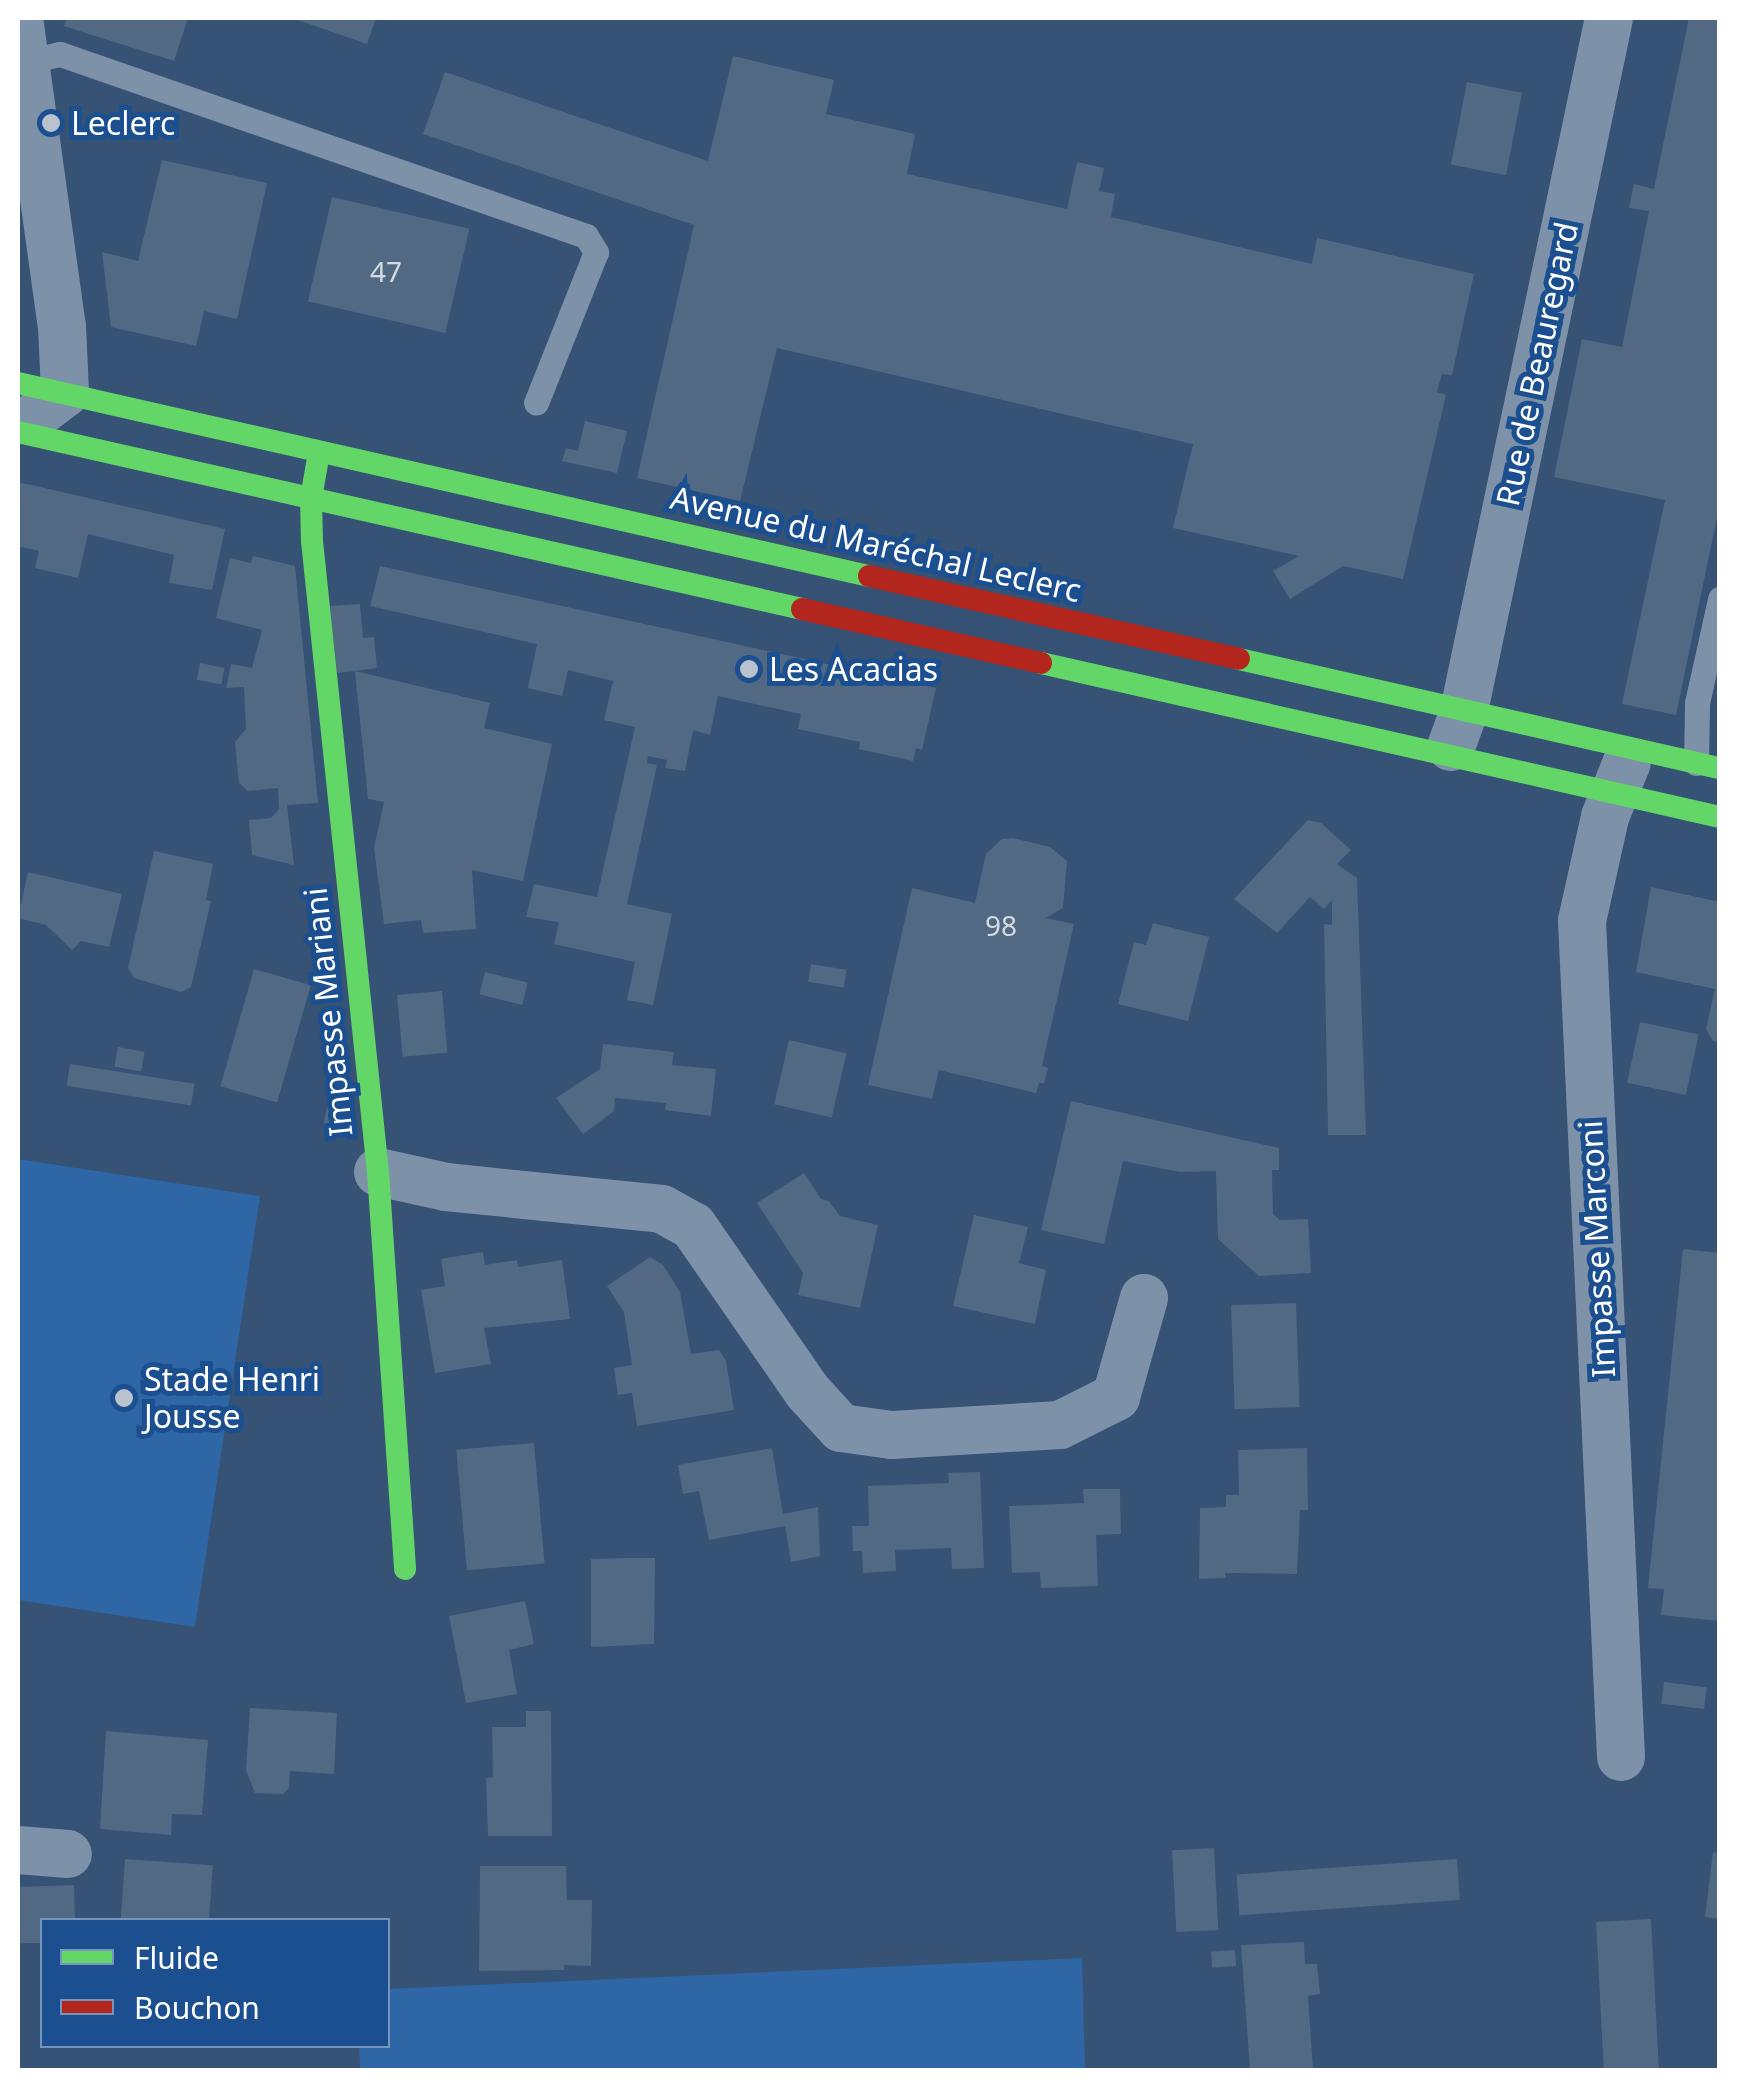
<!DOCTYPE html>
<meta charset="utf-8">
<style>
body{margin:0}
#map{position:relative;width:1737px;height:2088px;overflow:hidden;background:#365274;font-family:"Noto Sans",sans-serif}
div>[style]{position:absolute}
.green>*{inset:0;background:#2f66a5}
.building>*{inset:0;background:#526984;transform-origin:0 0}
.lane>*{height:25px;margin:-12.5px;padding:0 12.5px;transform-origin:12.5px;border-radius:12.5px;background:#7d92a8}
.street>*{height:48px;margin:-24px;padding:0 24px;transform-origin:24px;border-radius:24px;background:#7d92a8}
.fast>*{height:22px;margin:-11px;padding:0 11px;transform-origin:11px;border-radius:11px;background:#63d668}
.jam>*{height:22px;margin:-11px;padding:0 11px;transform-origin:11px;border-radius:11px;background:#b3261e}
.dots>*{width:28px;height:28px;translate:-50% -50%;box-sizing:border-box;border:5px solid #1b4f8f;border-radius:50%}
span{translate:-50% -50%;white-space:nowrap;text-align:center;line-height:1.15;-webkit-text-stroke:10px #1b4f8f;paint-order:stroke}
.number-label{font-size:28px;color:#d4dae0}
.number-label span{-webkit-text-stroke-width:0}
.poi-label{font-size:32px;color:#fff}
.left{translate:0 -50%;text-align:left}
.street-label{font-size:32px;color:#fff}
.frame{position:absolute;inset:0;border:20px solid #fff;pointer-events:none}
.legend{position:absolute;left:40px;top:1918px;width:350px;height:130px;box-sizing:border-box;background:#1b4f8f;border:2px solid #7695bc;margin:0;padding:12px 18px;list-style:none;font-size:30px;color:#fff}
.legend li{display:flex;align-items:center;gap:20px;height:50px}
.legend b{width:50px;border:2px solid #7695bc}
</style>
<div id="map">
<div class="green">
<i style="clip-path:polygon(18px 1159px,260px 1196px,195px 1627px,18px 1600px)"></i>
<i style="clip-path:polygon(1082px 1958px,1085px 2070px,360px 2070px,359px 2046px,388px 2046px,388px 1989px)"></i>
</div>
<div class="building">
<i style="clip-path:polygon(67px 18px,188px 18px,174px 61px,64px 26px)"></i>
<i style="clip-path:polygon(292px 18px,376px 18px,367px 44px)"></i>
<i style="clip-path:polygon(1689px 18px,1720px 18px,1720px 503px,1676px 715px,1622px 704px,1665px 500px,1554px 477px,1582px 339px,1622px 347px,1649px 211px,1629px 208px,1634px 184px,1654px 189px)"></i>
<i style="clip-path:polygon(733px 56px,834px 80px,826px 114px,915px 134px,907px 174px,1067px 209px,1077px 162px,1104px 168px,1099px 191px,1115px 194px,1111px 217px,1312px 264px,1317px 238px,1474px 274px,1452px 375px,1442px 374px,1437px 392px,1446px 395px,1403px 579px,1343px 566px,1290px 599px,1273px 571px,1299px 556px,1173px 528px,1193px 444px,777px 348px,740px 501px,637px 478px,694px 225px,423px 134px,445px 72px,708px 161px)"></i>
<i style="left:1467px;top:82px;width:56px;height:84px;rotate:11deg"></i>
<i style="clip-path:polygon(162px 160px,267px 183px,237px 319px,204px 311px,196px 346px,111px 327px,102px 252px,138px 261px)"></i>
<i style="left:332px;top:197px;width:141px;height:107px;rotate:13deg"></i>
<i style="clip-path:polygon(585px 421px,627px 431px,617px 473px,562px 461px,566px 448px,578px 451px)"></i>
<i style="clip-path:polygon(18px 482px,225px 529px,212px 590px,169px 583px,174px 555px,88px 534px,78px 578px,35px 568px,39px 551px,18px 546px)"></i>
<i style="clip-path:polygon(253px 556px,295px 566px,318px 803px,287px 805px,294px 865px,252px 855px,249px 820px,271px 818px,279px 809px,278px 788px,248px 791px,239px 783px,235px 742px,246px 729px,244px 687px,226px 688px,231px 664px,252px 668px,262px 630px,216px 618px,230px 558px,251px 563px)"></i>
<i style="clip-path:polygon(380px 566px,936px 688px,922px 750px,916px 748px,913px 761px,859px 749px,860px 742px,798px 729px,801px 714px,718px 696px,710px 735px,693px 730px,685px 771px,665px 768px,667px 760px,648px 756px,647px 763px,657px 765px,627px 904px,672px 914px,653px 1005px,627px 1000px,635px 962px,554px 944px,559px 922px,526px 917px,534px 884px,597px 897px,635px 727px,604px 720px,613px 681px,568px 670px,562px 696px,528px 688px,537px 644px,370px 606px)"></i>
<i style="clip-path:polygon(360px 604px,363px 638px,374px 637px,377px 668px,355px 671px,490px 703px,484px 728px,552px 744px,523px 881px,472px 870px,476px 929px,423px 933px,421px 920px,384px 924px,374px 848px,384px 802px,368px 799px,355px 671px,337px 673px,330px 606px)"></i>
<i style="left:200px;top:663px;width:25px;height:17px;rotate:11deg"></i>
<i style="clip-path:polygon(1308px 820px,1321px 823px,1351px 850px,1337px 864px,1357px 878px,1366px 1135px,1328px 1135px,1324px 924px,1332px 925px,1332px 900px,1324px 909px,1310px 897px,1277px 933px,1234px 899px)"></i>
<i style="clip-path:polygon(1013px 838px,1050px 847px,1067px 861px,1063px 908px,1046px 918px,1074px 924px,1042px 1066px,1048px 1068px,1044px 1083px,1039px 1083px,1036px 1093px,939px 1070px,932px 1099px,868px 1085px,912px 888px,975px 903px,986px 854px,1002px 839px)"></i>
<i style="clip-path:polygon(154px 851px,213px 864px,206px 900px,211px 901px,191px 987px,181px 992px,134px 978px,128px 968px)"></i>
<i style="clip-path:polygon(28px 872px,122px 894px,109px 947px,81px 941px,72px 950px,46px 925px,18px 918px)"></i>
<i style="clip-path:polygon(1651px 887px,1720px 902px,1720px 1043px,1713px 1041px,1706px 1029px,1715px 989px,1636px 972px)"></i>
<i style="clip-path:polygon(1153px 923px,1209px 937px,1188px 1021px,1118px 1004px,1134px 942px,1146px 945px)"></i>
<i style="left:811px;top:964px;width:36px;height:18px;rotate:9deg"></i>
<i style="left:254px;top:969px;width:59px;height:122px;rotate:16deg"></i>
<i style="left:485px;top:972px;width:44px;height:23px;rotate:14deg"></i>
<i style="left:442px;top:991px;width:62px;height:45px;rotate:85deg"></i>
<i style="left:1640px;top:1022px;width:60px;height:62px;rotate:12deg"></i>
<i style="left:789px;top:1040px;width:59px;height:66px;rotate:13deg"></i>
<i style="clip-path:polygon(603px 1044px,674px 1052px,672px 1065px,716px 1069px,711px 1116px,665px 1110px,666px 1103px,615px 1098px,614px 1111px,583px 1134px,556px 1098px,600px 1069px)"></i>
<i style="left:118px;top:1047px;width:27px;height:20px;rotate:10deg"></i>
<i style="left:70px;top:1064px;width:126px;height:22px;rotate:9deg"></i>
<i style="clip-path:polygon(1071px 1101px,1279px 1148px,1279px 1170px,1272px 1170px,1273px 1214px,1280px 1220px,1308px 1219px,1311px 1273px,1259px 1276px,1218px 1239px,1216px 1171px,1180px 1172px,1123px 1161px,1104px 1244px,1041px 1230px)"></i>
<i style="clip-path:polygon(328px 1103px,347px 1107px,331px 1131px,323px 1126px)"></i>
<i style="clip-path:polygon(804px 1173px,821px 1199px,829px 1201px,840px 1216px,878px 1225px,860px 1308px,798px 1295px,803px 1273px,757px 1203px)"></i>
<i style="clip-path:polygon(974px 1215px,1028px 1227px,1019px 1263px,1046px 1270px,1035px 1324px,953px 1306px)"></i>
<i style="clip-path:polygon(1683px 1249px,1720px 1253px,1720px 1621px,1661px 1615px,1664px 1589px,1648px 1588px)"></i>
<i style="clip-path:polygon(483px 1252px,485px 1265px,517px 1260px,518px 1267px,562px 1260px,570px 1319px,484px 1328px,491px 1364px,435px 1373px,421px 1290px,445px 1286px,441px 1259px)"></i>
<i style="clip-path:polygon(650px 1257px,663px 1265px,680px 1292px,691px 1354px,719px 1350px,726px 1361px,734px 1410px,637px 1426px,632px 1393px,618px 1395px,614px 1368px,632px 1365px,624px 1312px,607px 1286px)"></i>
<i style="left:1296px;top:1303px;width:104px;height:65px;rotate:88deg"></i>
<i style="left:534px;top:1443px;width:121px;height:78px;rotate:85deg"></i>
<i style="clip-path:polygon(772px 1448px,783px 1514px,818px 1507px,820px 1556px,791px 1562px,785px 1526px,709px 1540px,699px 1491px,683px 1494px,678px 1465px)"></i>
<i style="clip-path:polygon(1307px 1448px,1308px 1510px,1300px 1510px,1297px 1574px,1235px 1573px,1225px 1573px,1226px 1578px,1199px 1579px,1200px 1508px,1226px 1507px,1226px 1495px,1239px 1495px,1238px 1450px)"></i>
<i style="clip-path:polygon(980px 1472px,984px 1568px,952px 1569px,951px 1548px,895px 1550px,896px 1571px,863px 1573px,862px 1551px,853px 1551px,852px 1526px,869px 1526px,868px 1486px,949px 1483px,948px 1473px)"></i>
<i style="clip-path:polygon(1083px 1489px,1120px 1489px,1121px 1534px,1096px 1535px,1098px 1586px,1041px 1588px,1040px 1572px,1012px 1573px,1009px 1506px,1084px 1503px)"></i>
<i style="clip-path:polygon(627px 1558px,655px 1558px,654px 1644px,591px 1647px,591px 1559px)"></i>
<i style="clip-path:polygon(525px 1601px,534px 1644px,509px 1650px,517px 1694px,466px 1703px,449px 1616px)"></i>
<i style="left:1664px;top:1682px;width:43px;height:22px;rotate:7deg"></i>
<i style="clip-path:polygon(250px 1708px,337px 1713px,334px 1774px,290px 1771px,289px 1788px,283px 1794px,255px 1793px,246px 1770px)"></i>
<i style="clip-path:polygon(526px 1711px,551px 1711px,552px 1836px,488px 1836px,486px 1778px,493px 1777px,492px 1727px,526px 1727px)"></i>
<i style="clip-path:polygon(106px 1731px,208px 1740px,202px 1815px,172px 1814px,171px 1835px,100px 1829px)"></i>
<i style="left:1214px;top:1848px;width:82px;height:42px;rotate:87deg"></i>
<i style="clip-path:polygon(1713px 1852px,1720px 1853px,1720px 1919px,1705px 1917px)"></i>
<i style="left:125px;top:1859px;width:88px;height:61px;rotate:4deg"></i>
<i style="left:1457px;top:1859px;width:41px;height:221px;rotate:86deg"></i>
<i style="clip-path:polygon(480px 1866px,566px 1866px,567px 1900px,592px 1900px,591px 1966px,564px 1965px,564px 1970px,479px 1971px)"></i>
<i style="clip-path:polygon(74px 1885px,75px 1920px,42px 1920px,42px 1943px,18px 1943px,18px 1887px)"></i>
<i style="left:1651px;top:1919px;width:151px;height:55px;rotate:87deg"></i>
<i style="clip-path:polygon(1304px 1942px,1305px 1964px,1317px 1964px,1320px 1994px,1308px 1996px,1313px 2070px,1250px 2070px,1241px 1945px)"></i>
<i style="left:1235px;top:1950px;width:16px;height:24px;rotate:86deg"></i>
</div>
<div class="lane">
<i style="left:25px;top:62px;width:36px;rotate:-13deg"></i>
<i style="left:60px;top:54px;width:557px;rotate:19.09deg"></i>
<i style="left:586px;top:236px;width:19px;rotate:58deg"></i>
<i style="left:596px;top:252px;width:162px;rotate:111.7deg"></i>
<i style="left:1696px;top:763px;width:60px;rotate:-89deg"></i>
<i style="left:1697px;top:703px;width:107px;rotate:-77.5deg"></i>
</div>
<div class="street">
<i style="left:19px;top:18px;width:311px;rotate:82.1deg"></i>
<i style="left:62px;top:326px;width:67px;rotate:87.4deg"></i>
<i style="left:65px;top:393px;width:38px;rotate:143deg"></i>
<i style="left:1451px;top:747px;width:38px;rotate:-70deg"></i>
<i style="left:1464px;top:711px;width:708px;rotate:-78.18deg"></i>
<i style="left:378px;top:1172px;width:70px;rotate:12.4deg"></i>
<i style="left:446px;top:1187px;width:217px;rotate:5.8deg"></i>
<i style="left:662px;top:1209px;width:35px;rotate:29deg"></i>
<i style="left:693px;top:1226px;width:202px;rotate:55.3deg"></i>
<i style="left:808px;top:1392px;width:49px;rotate:47.5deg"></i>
<i style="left:841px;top:1428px;width:51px;rotate:7.8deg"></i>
<i style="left:892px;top:1435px;width:168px;rotate:-3.4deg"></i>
<i style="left:1060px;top:1425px;width:63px;rotate:-26.6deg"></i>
<i style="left:1116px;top:1397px;width:103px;rotate:-74.2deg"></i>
<i style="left:1621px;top:1757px;width:837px;rotate:-92.67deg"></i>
<i style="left:1582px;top:921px;width:107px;rotate:-77.5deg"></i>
<i style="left:1605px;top:817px;width:59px;rotate:-68.2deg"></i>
<i style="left:18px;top:1850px;width:50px;rotate:4.6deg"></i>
</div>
<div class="fast">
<i style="left:18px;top:383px;width:873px;rotate:12.78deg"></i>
<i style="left:18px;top:432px;width:804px;rotate:12.72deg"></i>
<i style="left:317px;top:464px;width:35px;rotate:100deg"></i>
<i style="left:311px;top:498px;width:43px;rotate:88.7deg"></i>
<i style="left:312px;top:541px;width:634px;rotate:84.03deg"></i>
<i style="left:378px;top:1172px;width:398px;rotate:86.1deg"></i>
<i style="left:1239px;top:659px;width:493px;rotate:12.8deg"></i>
<i style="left:1041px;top:663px;width:696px;rotate:12.78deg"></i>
</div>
<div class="jam">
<i style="left:869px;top:576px;width:379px;rotate:12.6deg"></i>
<i style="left:802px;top:609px;width:245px;rotate:12.7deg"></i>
</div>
<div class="dots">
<i style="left:51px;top:123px;background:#b9c2ce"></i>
<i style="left:749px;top:669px;background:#b9c2ce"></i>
<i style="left:124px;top:1398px;background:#b9c2ce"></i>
</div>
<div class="number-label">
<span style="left:386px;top:271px">47</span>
<span style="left:1001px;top:925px">98</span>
</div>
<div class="poi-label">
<span class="left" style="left:71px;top:123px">Leclerc</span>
<span class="left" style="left:769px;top:669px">Les Acacias</span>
<span class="left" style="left:144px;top:1398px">Stade Henri<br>Jousse</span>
</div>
<div class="street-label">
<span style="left:1537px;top:364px;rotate:-78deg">Rue de Beauregard</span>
<span style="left:876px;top:544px;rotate:13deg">Avenue du Maréchal Leclerc</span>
<span style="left:328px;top:1012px;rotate:-96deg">Impasse Mariani</span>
<span style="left:1597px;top:1249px;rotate:-93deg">Impasse Marconi</span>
</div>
<div class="frame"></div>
<ul class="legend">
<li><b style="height:12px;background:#63d668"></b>Fluide</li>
<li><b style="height:12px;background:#b3261e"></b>Bouchon</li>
</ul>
</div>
